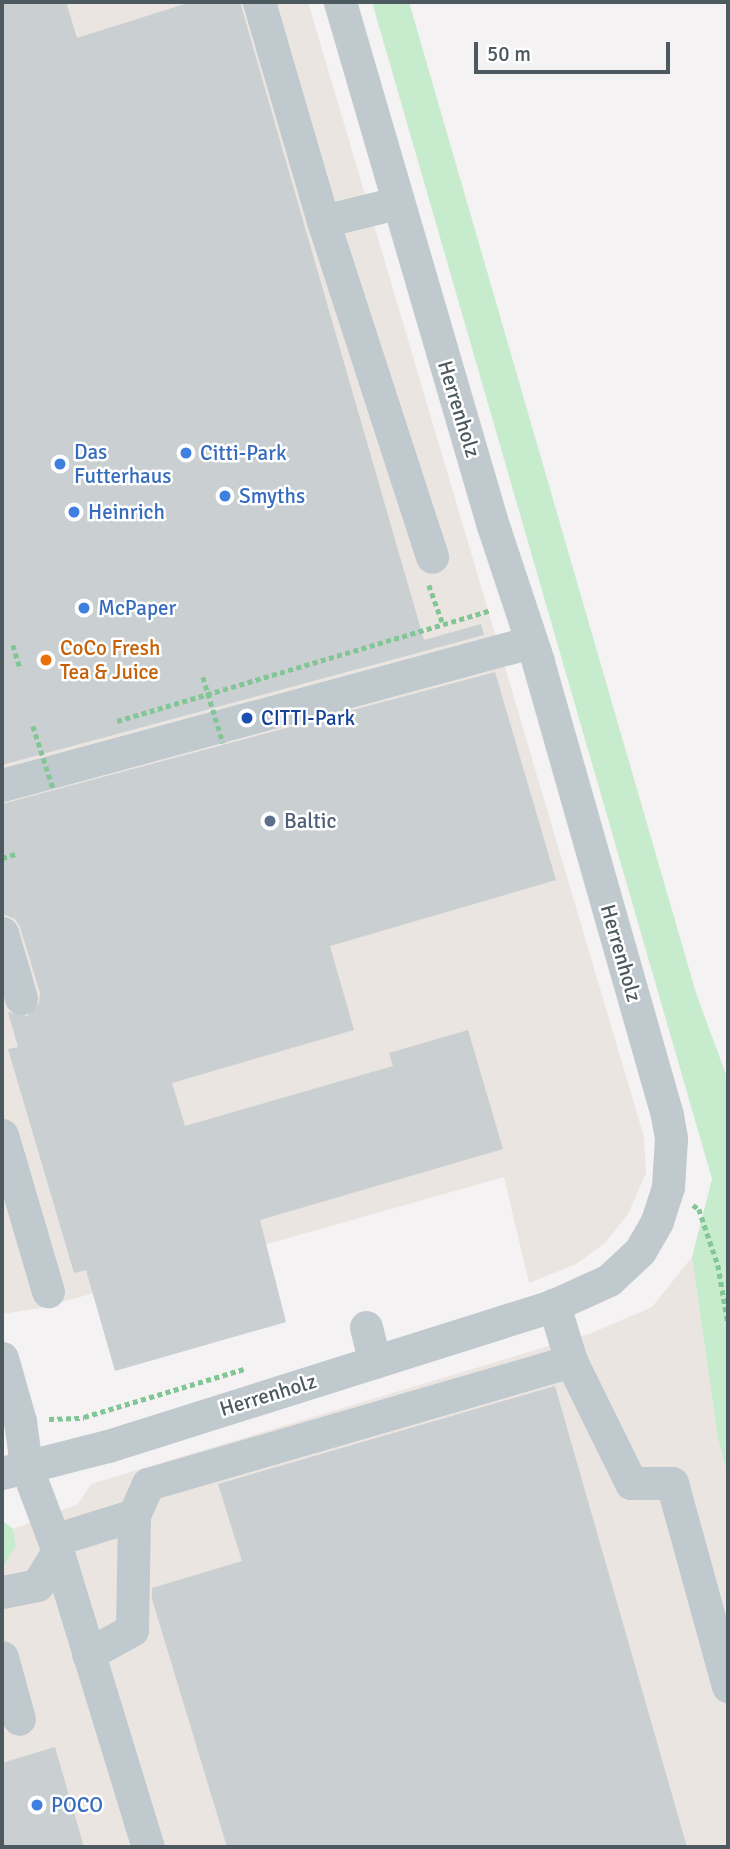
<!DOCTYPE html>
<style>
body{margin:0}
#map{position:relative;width:730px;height:1849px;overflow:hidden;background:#f4f2f3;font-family:Signika,sans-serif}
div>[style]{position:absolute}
.commercial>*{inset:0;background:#eae5e0}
.green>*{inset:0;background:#c7ebcd}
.building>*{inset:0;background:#cacfd1}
.path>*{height:4.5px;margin-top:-2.25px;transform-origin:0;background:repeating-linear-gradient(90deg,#83c695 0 5px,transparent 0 8.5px)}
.minor>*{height:33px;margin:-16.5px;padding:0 16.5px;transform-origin:16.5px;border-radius:16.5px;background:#c0c9cd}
.path-bridge>*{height:4.5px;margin-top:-2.25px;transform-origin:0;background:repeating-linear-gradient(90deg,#83c695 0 5px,transparent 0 8.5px)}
.dots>*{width:19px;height:19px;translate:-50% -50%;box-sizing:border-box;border:4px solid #fff;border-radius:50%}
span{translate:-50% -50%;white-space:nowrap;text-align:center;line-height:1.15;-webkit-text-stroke:5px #fff;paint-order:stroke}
.street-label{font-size:21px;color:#4c595e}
.shop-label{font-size:21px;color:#366cbe}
.left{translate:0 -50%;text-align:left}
.food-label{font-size:21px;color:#c56008}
.transit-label{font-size:21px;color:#164399}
.service-label{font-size:21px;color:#4e5e75}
.frame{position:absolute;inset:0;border:4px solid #4c595e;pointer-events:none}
.scale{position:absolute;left:474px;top:42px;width:196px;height:32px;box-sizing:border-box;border:4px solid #4c595e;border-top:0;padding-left:9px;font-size:21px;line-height:24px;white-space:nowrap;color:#4c595e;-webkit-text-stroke:5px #fff;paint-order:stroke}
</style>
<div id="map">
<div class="commercial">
<i style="clip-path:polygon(2px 2px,308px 2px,644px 1137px,646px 1173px,628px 1214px,605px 1243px,576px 1264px,529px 1283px,504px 1177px,41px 1308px,2px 1314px)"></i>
<i style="clip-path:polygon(692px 1257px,718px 1439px,728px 1477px,728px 1847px,2px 1847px,2px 1569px,16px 1546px,13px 1529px,78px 1504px,91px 1484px,592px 1333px,652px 1307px)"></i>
</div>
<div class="green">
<i style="clip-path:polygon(372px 2px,409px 2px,696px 993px,728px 1080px,728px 1477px,718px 1439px,692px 1257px,712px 1179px)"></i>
<i style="clip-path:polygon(2px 1520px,13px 1529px,16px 1546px,2px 1569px)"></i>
</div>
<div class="building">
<i style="clip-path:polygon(2px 2px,66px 2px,77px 38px,191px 2px,240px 2px,424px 640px,481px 624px,484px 635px,2px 765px)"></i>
<i style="clip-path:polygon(495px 672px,556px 880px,330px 946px,354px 1030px,172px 1083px,185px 1126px,393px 1066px,389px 1053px,468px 1030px,503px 1149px,260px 1220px,286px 1322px,115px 1371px,86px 1270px,74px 1273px,8px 1049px,18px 1047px,8px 1012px,27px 1016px,39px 1003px,40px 993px,20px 927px,15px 919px,2px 914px,2px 804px)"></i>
<i style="clip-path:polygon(555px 1386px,687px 1847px,227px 1847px,152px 1599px,152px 1588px,242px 1561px,218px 1484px)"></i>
<i style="clip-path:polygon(55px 1747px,84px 1847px,2px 1847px,2px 1763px)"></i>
</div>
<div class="path">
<i style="left:429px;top:585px;width:41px;rotate:70.3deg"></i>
<i style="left:13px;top:645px;width:24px;rotate:73deg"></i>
<i style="left:117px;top:721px;width:390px;rotate:-16.5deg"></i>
<i style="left:2px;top:858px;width:17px;rotate:-17deg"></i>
<i style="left:693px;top:1205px;width:7px;rotate:34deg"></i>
<i style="left:699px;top:1209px;width:59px;rotate:71.3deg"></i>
<i style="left:718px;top:1265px;width:59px;rotate:80.2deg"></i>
<i style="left:84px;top:1417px;width:167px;rotate:-16.7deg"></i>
<i style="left:49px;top:1419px;width:35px;rotate:-2deg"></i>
</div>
<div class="minor">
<i style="left:259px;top:2px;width:228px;rotate:73.7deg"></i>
<i style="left:323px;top:221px;width:353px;rotate:72deg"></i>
<i style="left:323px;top:221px;width:76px;rotate:-13.7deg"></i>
<i style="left:2px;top:785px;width:548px;rotate:-15.13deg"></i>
<i style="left:2px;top:933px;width:68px;rotate:73.7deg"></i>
<i style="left:2px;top:1135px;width:163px;rotate:73.6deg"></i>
<i style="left:366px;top:1327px;width:36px;rotate:76deg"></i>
<i style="left:2px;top:1358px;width:66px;rotate:74.1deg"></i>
<i style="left:20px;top:1421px;width:45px;rotate:82.4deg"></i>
<i style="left:26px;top:1466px;width:79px;rotate:69.3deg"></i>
<i style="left:54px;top:1540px;width:321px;rotate:73deg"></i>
<i style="left:571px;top:1361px;width:136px;rotate:63.8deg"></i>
<i style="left:631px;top:1483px;width:41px"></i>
<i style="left:672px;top:1483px;width:211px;rotate:74.6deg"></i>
<i style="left:2px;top:1473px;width:109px;rotate:-14.3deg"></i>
<i style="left:108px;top:1446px;width:468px;rotate:-17.5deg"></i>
<i style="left:554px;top:1305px;width:60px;rotate:-24.4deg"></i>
<i style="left:609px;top:1280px;width:42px;rotate:-43.1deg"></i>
<i style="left:640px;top:1251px;width:34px;rotate:-60deg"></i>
<i style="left:657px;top:1221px;width:36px;rotate:-72deg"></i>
<i style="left:668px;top:1187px;width:49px;rotate:-86.5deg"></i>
<i style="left:671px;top:1138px;width:23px;rotate:-100deg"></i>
<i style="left:667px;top:1115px;width:472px;rotate:-105.9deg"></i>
<i style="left:538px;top:661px;width:142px;rotate:-108.4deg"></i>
<i style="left:493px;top:526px;width:546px;rotate:-106.28deg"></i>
<i style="left:54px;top:1540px;width:84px;rotate:-17.4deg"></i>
<i style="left:2px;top:1592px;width:36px;rotate:-11deg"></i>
<i style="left:37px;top:1585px;width:36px;rotate:-58deg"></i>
<i style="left:88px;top:1654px;width:50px;rotate:-28.6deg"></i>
<i style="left:132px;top:1630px;width:115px;rotate:-89deg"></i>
<i style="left:134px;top:1515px;width:34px;rotate:-66deg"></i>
<i style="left:148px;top:1484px;width:441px;rotate:-16.2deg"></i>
<i style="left:571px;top:1361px;width:59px;rotate:-106.9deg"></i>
<i style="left:2px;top:1657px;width:64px;rotate:74.7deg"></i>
</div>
<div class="path-bridge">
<i style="left:203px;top:677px;width:69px;rotate:73.1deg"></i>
<i style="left:33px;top:726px;width:65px;rotate:72.1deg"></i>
</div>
<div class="dots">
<i style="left:186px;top:453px;background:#3f7fe0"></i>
<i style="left:60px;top:464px;background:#3f7fe0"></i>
<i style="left:225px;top:496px;background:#3f7fe0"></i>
<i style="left:74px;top:512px;background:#3f7fe0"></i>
<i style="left:84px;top:608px;background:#3f7fe0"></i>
<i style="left:46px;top:660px;background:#e8710a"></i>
<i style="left:247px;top:718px;background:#1a4fb4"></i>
<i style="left:270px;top:821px;background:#5c6f8a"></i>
<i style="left:37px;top:1805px;background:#3f7fe0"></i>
</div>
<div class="street-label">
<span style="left:459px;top:409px;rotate:73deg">Herrenholz</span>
<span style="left:621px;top:953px;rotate:74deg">Herrenholz</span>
<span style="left:268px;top:1395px;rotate:-17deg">Herrenholz</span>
</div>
<div class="shop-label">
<span class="left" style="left:74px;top:464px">Das<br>Futterhaus</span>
<span class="left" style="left:200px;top:453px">Citti-Park</span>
<span class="left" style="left:239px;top:496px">Smyths</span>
<span class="left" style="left:88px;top:512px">Heinrich</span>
<span class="left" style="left:98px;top:608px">McPaper</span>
<span class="left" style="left:51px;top:1805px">POCO</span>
</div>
<div class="food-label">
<span class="left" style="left:60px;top:660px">CoCo Fresh<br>Tea &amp; Juice</span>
</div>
<div class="transit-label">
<span class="left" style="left:261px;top:718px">CITTI-Park</span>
</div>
<div class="service-label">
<span class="left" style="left:284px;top:821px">Baltic</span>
</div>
<div class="frame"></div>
<div class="scale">50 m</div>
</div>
